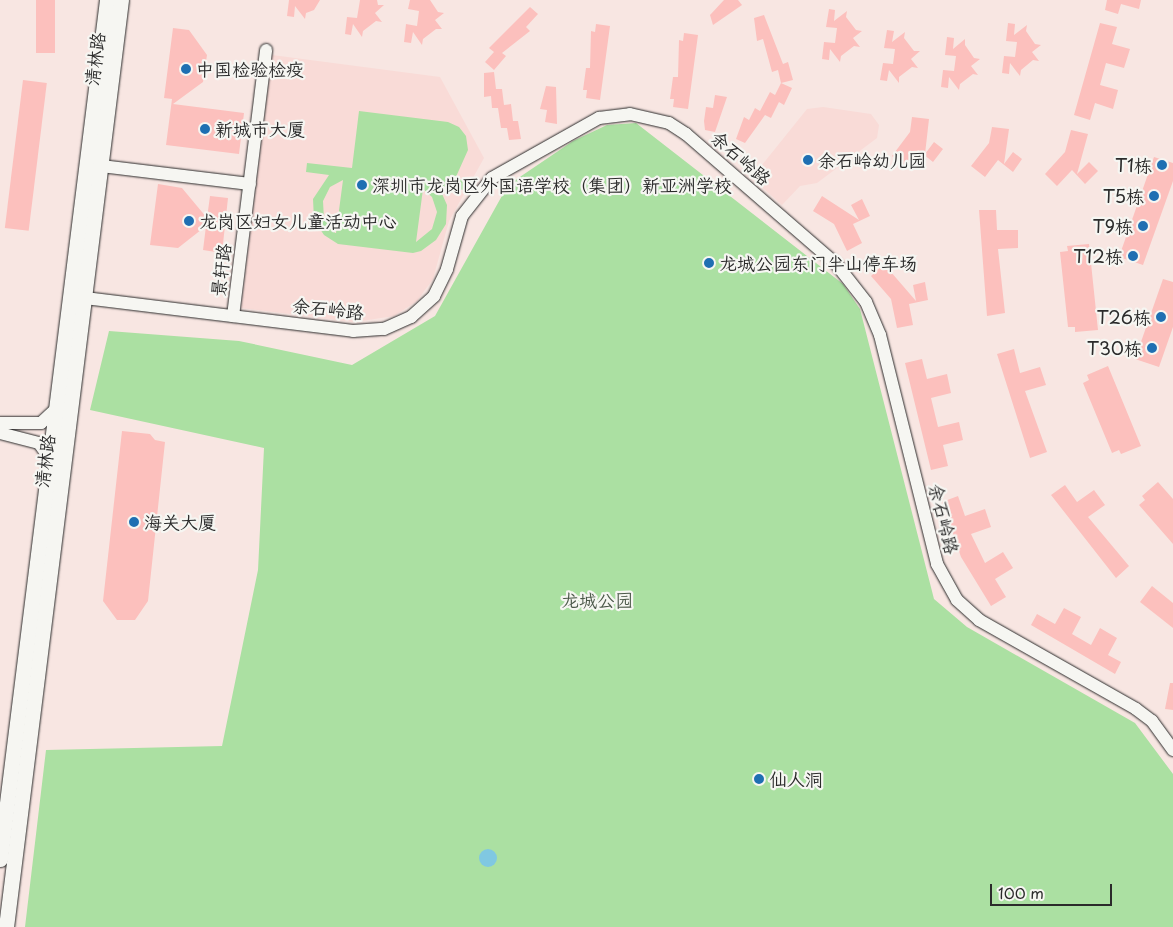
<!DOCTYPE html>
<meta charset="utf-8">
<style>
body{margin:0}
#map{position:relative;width:1173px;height:927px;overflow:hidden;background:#f8e6e2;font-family:"Playpen Sans","LXGW WenKai TC",sans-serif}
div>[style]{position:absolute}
.built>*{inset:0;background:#f9dbd7}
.green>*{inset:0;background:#abe0a2}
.water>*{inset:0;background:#80c8e1}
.round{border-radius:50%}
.building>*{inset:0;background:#fcc0bd;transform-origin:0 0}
.roads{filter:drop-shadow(0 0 1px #2b2b2b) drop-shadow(0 0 1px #2b2b2b)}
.minor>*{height:12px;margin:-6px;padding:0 6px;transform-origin:6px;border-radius:6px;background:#f6f6f2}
.major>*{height:15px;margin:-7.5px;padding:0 7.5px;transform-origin:7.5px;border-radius:7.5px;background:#f6f6f2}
.dots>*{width:14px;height:14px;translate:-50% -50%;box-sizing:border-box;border:2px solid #f6f6f2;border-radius:50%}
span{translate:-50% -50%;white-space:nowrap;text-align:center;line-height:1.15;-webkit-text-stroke:4.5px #f6f6f2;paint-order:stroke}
.street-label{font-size:18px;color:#2b2b2b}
.poi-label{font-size:18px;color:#2b2b2b}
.left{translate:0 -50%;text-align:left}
.right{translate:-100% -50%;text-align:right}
.park-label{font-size:18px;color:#4b5849}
.scale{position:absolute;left:990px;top:884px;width:122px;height:22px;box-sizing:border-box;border:2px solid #2b2b2b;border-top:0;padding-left:6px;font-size:15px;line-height:18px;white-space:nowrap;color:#2b2b2b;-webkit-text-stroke:4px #f6f6f2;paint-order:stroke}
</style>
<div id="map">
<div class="built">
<i style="clip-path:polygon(272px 55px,440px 77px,484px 158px,449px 221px,433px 279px,417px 301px,394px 316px,355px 322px,241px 308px)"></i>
<i style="clip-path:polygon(823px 107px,871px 114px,879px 125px,877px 138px,817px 183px,800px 186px,782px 205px,763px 188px,762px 165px,807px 109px)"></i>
</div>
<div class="green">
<i style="clip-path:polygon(evenodd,359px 111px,448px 122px,459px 127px,466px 136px,468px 150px,455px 179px,465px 180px,464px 190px,439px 187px,447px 205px,446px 224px,436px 240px,421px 251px,413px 253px,338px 244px,324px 235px,314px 220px,313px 199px,329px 175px,306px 172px,307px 163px,352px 168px,359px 111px,343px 180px,336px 233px,335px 233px,324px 219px,323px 201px,330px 187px,343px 180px,359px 111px,423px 189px,432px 197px,437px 212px,432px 229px,416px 242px,423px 189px)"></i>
<i style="clip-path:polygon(636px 123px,843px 284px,860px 309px,934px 599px,967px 627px,1135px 723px,1173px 774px,1173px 927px,25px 927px,46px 750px,222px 746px,258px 570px,264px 448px,90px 410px,109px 331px,239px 341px,352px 365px,435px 316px,508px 185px,573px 141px,607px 125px)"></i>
</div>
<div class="water">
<i class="round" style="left:479px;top:849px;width:18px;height:18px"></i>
</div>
<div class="building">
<i style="left:36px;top:0;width:19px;height:53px"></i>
<i style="clip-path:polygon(289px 0,320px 0,314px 10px,306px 13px,305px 19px,295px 6px,294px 17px,287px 16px)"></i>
<i style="clip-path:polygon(360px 0,377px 0,378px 5px,384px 5px,375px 13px,382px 22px,376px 21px,363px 31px,362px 37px,353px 24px,351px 35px,345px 34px,347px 17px,357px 18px)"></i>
<i style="clip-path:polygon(410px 0,430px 0,438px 12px,444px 13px,435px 20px,442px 29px,436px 29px,423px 39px,422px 45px,413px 32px,411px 43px,404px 42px,406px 24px,417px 26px,419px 11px,408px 9px)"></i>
<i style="clip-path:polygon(724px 0,738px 0,742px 5px,713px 25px,710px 15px)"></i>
<i style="clip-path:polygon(1107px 0,1141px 0,1139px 9px,1121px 4px,1118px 14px,1105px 10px)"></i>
<i style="clip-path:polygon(530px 7px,538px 14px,526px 27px,530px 31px,502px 53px,506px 56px,494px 70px,485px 62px,494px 52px,489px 48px)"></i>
<i style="clip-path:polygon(829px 9px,835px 10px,834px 21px,847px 11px,846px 17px,856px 30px,862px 31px,853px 38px,860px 47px,854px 46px,841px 56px,840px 62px,830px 49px,829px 60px,822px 59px,824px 42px,835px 43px,837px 28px,826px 27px)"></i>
<i style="clip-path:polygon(764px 15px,783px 64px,788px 62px,793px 80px,781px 83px,778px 70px,772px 72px,763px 39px,757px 41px,754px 18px)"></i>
<i style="clip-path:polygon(1008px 23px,1015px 24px,1014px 35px,1027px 25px,1026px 31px,1035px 44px,1041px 45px,1032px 52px,1039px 61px,1033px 60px,1021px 70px,1020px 76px,1010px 63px,1009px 74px,1002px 73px,1004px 56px,1015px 57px,1017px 42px,1006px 41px)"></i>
<i style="clip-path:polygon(1100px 23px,1117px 27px,1112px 44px,1130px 49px,1124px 68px,1106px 63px,1100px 85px,1118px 90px,1113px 109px,1095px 103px,1090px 120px,1074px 115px)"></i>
<i style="clip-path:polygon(596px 24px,610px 26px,600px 100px,586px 98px,587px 90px,583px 90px,586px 68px,590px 68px,591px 31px,595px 32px)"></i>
<i style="clip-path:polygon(173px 28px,189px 30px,207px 55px,203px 82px,173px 104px,244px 113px,239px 154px,166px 145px,172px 99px,164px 98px)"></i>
<i style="clip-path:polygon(887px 30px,894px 31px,892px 42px,905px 32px,904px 38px,914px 51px,920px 51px,911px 59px,918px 68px,912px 67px,899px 77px,899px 83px,889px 70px,887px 81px,880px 80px,883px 63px,893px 64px,895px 49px,884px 48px)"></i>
<i style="clip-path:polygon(684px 33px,698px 35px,688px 109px,673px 107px,674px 99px,670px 99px,673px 77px,678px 77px,679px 40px,683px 41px)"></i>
<i style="clip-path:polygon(947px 37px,954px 38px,953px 49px,965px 39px,965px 45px,974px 58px,980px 59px,971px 66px,978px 75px,973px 74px,960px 84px,959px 90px,949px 77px,948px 88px,941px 87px,943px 70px,954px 71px,956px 56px,945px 55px)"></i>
<i style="clip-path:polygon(494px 72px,496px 89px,502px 89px,504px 105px,511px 104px,513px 121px,518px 121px,521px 139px,509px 140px,507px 128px,501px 128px,498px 108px,492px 108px,491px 96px,484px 97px,484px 73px)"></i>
<i style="left:23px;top:80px;width:24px;height:149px;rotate:7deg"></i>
<i style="clip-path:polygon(781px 83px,792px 88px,784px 105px,779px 102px,771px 118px,765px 115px,745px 143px,736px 139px,744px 117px,749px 120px,755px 108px,760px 111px,770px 92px,775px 95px)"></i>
<i style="clip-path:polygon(546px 86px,556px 87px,557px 124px,545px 122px,547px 110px,540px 109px)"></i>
<i style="clip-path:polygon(715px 95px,727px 97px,715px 132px,705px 130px,704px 121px,706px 107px,713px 108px)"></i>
<i style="clip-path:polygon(912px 117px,929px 119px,925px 154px,934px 142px,943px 149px,933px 162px,918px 150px,905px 167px,892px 156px,910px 132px)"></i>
<i style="clip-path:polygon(992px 127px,1009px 129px,1004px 164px,1013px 152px,1022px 159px,1013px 172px,998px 160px,985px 177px,971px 166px,989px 143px)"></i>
<i style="clip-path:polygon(1071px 130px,1088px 134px,1077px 174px,1089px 162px,1098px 171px,1085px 184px,1072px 170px,1057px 186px,1045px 174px,1065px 152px)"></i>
<i style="clip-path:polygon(1154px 157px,1173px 163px,1173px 181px,1143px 265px,1119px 257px)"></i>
<i style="clip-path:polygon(158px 184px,182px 188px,207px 218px,210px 196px,228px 198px,222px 253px,203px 250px,206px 226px,178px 248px,150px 245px)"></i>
<i style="clip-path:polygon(822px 196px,859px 220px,851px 205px,862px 199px,870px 216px,853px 224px,862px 243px,847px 251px,834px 224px,813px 211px)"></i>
<i style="clip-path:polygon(979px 210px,996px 210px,997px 230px,1018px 230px,1018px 248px,998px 249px,1005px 313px,987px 316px)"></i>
<i style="clip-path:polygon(1089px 244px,1098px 330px,1075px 332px,1075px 327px,1068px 327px,1060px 252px,1068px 251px,1067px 246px)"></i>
<i style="clip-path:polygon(884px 264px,916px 301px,913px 285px,925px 282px,928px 300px,909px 304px,913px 325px,897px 328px,891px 299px,871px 276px)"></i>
<i style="clip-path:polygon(1163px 279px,1173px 282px,1173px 327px,1159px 367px,1135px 359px)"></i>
<i style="clip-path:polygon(1014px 349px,1020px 373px,1040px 367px,1046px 385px,1025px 391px,1047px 452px,1030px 458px,997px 354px)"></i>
<i style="clip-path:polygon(922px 359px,927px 379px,947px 374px,951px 393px,931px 398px,938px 427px,959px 422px,963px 440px,943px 445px,948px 466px,931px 470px,905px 363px)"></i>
<i style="clip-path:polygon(1108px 366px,1141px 446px,1121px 454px,1119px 450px,1112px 453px,1083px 383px,1089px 380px,1087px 375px)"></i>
<i style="clip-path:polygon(122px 431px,150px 434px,155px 440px,165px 442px,148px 601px,135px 620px,117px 620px,103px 601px)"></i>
<i style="clip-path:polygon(1158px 482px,1173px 499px,1173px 544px,1139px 505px,1145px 500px,1142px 496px)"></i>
<i style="clip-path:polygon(1065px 485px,1077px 502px,1094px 490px,1105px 505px,1088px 517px,1129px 566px,1116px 578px,1051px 495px)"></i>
<i style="clip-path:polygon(958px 496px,965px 516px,985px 509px,991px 527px,971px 534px,985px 563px,1003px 552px,1013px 568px,995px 579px,1006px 597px,991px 606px,961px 557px,942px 502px)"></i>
<i style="clip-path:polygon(1152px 586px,1173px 603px,1173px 628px,1140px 602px)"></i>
<i style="clip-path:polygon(1064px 608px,1081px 617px,1072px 634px,1091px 645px,1100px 628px,1117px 638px,1108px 655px,1121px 662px,1115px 674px,1031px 625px,1037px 614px,1055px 624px)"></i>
<i style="clip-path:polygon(1170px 683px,1173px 683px,1173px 710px,1165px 709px)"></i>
</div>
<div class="roads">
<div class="minor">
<i style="left:101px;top:166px;width:150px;rotate:6.9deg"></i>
<i style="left:85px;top:298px;width:270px;rotate:7deg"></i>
<i style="left:353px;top:331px;width:31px;rotate:-4deg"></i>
<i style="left:384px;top:329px;width:30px;rotate:-24deg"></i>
<i style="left:411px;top:317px;width:31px;rotate:-42deg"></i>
<i style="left:434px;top:296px;width:30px;rotate:-64deg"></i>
<i style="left:447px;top:269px;width:55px;rotate:-74.2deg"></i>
<i style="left:462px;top:216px;width:48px;rotate:-51.7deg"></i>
<i style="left:492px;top:178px;width:123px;rotate:-29.3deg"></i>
<i style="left:599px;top:118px;width:31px;rotate:-7deg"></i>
<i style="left:630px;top:114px;width:40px;rotate:13deg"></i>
<i style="left:669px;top:123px;width:20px;rotate:33deg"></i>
<i style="left:686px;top:134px;width:200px;rotate:40.9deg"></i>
<i style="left:837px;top:265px;width:47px;rotate:51.9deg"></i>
<i style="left:866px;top:302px;width:36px;rotate:67deg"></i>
<i style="left:880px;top:335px;width:236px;rotate:76deg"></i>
<i style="left:937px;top:564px;width:41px;rotate:60.9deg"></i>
<i style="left:957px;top:600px;width:30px;rotate:42deg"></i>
<i style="left:979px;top:620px;width:180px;rotate:29.5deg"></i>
<i style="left:1136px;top:709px;width:20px;rotate:37deg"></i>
<i style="left:1152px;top:721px;width:36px;rotate:54deg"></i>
<i style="left:233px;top:316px;width:268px;rotate:-82.9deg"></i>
<i style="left:0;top:423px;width:41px"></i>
<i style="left:41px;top:423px;width:21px;rotate:-43deg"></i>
<i style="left:0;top:433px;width:40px;rotate:14.4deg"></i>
<i style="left:39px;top:443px;width:19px;rotate:55deg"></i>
</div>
<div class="major">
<i style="left:0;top:859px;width:866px;rotate:-82.9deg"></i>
<i style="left:6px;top:927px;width:934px;rotate:-82.93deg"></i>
</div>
</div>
<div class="dots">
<i style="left:186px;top:69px;background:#1f6fb2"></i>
<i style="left:205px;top:129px;background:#1f6fb2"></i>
<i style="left:808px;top:160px;background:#1f6fb2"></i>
<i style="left:1162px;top:165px;background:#1f6fb2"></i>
<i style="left:362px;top:185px;background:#1f6fb2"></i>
<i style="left:1154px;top:196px;background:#1f6fb2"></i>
<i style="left:189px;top:221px;background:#1f6fb2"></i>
<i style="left:1143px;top:226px;background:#1f6fb2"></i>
<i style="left:1133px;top:256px;background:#1f6fb2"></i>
<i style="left:709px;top:263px;background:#1f6fb2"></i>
<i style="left:1161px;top:317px;background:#1f6fb2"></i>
<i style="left:1152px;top:348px;background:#1f6fb2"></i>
<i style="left:134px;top:522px;background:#1f6fb2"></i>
<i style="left:759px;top:779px;background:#1f6fb2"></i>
</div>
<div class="street-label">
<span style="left:95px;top:59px;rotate:-83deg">清林路</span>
<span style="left:741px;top:158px;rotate:41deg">余石岭路</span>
<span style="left:221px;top:270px;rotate:-83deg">景轩路</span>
<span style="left:328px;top:309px;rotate:6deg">余石岭路</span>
<span style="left:45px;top:461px;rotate:-83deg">清林路</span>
<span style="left:944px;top:519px;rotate:76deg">余石岭路</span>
</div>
<div class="poi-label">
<span class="left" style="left:196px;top:69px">中国检验检疫</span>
<span class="left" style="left:215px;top:129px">新城市大厦</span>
<span class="left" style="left:818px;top:160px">余石岭幼儿园</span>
<span class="right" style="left:1152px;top:165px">T1栋</span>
<span class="left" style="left:372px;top:185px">深圳市龙岗区外国语学校（集团）新亚洲学校</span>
<span class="right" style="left:1144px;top:196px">T5栋</span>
<span class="left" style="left:199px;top:221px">龙岗区妇女儿童活动中心</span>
<span class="right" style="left:1133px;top:226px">T9栋</span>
<span class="right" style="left:1123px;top:256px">T12栋</span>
<span class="left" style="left:719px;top:263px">龙城公园东门半山停车场</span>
<span class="right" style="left:1151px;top:317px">T26栋</span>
<span class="right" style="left:1142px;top:348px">T30栋</span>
<span class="left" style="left:144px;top:522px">海关大厦</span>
<span class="left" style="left:769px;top:779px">仙人洞</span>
</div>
<div class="park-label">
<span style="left:597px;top:600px">龙城公园</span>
</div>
<div class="scale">100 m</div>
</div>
